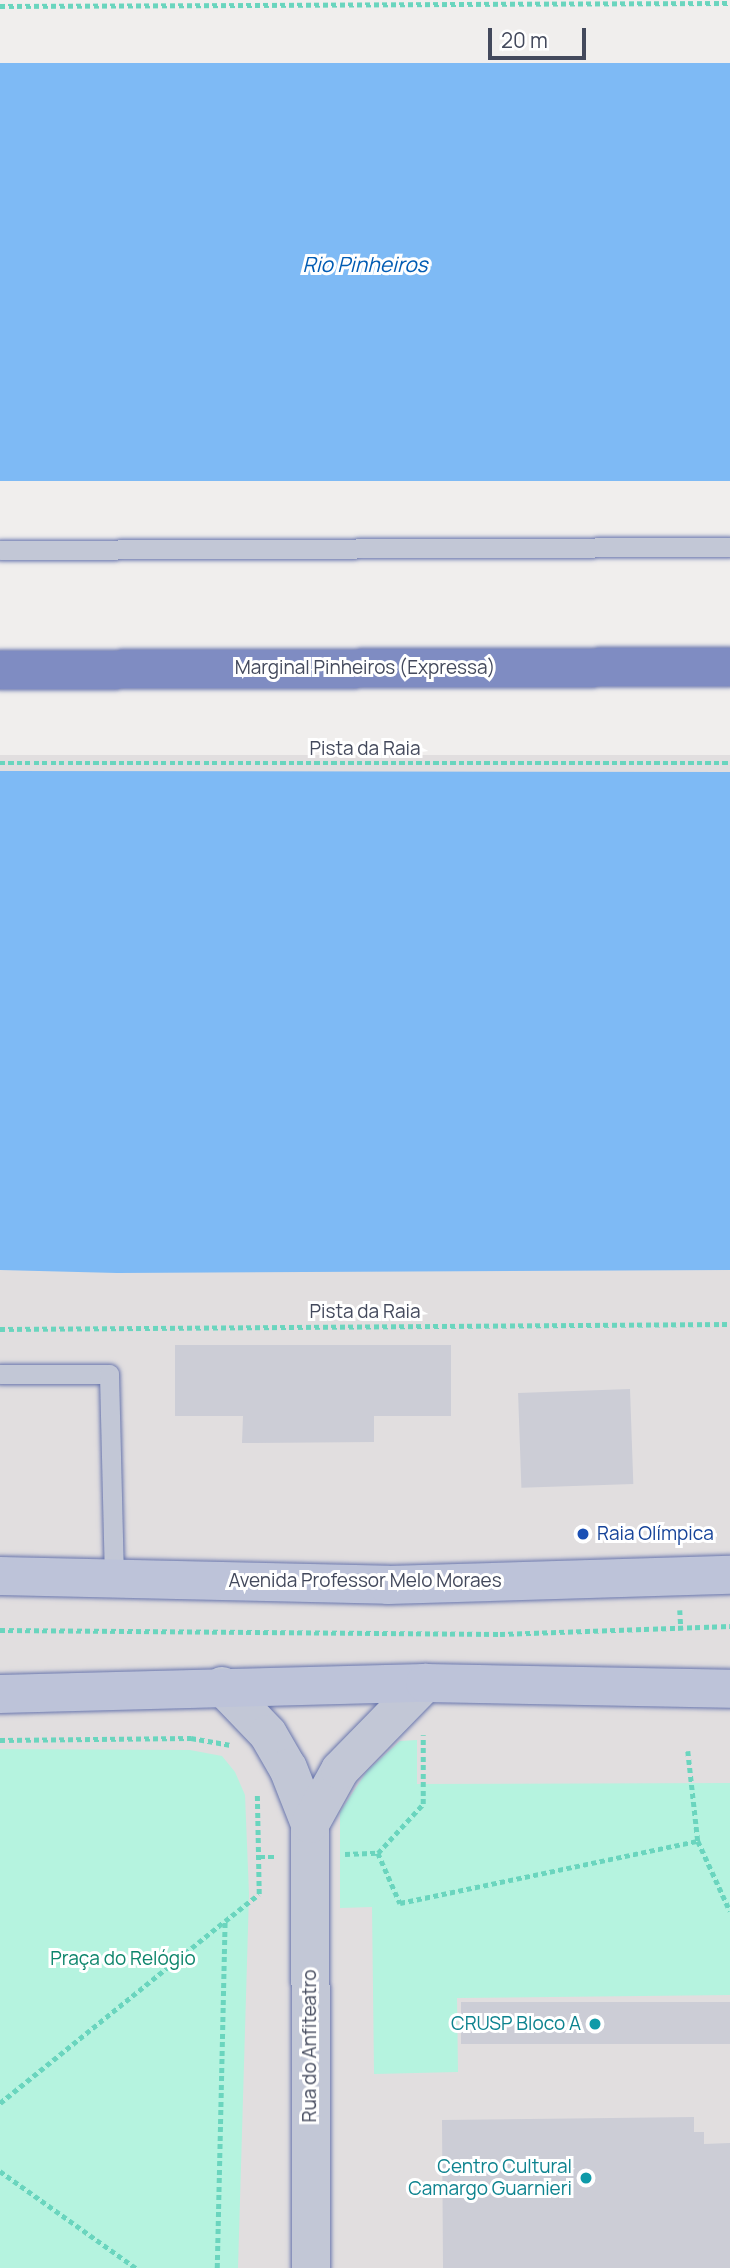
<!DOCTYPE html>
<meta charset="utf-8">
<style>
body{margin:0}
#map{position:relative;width:730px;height:2268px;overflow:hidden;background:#f0eeed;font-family:Manrope,sans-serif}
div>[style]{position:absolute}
.education>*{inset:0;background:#e1dedf;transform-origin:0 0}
.green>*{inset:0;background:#b5f3df}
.water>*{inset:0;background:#7ebaf5;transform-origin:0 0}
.building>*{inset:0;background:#cccdd6;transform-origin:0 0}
.path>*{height:4.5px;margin-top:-2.25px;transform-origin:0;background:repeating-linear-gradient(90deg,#6ad5be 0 5px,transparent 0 8.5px)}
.roads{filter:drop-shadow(0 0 2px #6a77ae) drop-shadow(0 0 2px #6a77ae)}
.lane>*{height:19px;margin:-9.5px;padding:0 9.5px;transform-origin:9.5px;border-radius:9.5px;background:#c2c7d6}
.street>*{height:38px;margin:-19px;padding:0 19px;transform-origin:19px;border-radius:19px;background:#c2c7d6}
.secondary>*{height:38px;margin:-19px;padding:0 19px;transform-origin:19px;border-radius:19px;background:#bdc3d9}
.highway>*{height:38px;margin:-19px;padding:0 19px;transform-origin:19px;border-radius:19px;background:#7f8cc2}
.dots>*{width:19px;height:19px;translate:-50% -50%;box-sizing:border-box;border:4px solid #fff;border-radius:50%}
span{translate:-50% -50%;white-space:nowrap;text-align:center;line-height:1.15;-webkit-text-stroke:6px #fff;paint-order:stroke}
.street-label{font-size:19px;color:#43495c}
.transit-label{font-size:19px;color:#164399}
.left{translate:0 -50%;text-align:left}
.park-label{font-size:19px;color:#0d856b}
.culture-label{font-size:19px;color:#0d838f}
.right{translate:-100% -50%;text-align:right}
.water-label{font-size:21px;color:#005bb3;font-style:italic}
.scale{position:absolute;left:488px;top:28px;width:98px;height:32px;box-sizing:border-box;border:4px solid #43495c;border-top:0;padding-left:9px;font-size:21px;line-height:24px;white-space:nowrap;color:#43495c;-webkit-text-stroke:5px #fff;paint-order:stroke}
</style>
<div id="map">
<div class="education">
<i style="left:730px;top:755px;width:1513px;height:730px;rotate:90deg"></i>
</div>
<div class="green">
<i style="clip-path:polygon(417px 1740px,417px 1784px,730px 1783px,730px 1995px,457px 1998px,458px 2072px,374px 2074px,372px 1907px,340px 1908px,340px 1812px,367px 1771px,400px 1741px)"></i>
<i style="clip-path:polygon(0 1749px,190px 1750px,222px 1756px,235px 1772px,245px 1795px,249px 1894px,238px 2268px,0 2268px)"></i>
</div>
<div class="water">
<i style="left:730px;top:63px;width:418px;height:730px;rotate:90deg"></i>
<i style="clip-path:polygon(0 771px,730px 772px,730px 1270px,117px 1273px,0 1270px)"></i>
</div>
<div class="building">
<i style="clip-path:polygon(175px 1345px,451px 1345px,451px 1416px,374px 1416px,374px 1442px,242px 1443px,243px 1416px,175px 1416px)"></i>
<i style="left:630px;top:1389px;width:95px;height:112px;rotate:88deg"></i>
<i style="left:461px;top:2002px;width:269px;height:42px"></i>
<i style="clip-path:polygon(694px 2117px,694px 2132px,704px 2132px,704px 2144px,730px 2143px,730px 2268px,443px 2268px,442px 2120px)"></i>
</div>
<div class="path">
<i style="left:0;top:6px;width:730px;rotate:-0.24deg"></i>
<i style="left:0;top:763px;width:730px"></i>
<i style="left:0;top:1329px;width:730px;rotate:-0.39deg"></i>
<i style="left:680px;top:1610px;width:20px;rotate:87deg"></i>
<i style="left:0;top:1630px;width:500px;rotate:0.46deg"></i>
<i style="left:500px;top:1634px;width:230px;rotate:-2deg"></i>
<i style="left:0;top:1740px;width:191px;rotate:-0.6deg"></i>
<i style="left:191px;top:1738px;width:39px;rotate:10deg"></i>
<i style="left:688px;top:1751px;width:91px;rotate:83.7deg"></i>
<i style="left:378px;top:1853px;width:67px;rotate:-47.4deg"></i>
<i style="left:423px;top:1804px;width:69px;rotate:-90deg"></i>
<i style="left:345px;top:1854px;width:33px;rotate:-2deg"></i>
<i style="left:378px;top:1853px;width:55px;rotate:66.3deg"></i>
<i style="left:400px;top:1903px;width:304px;rotate:-11.8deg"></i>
<i style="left:698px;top:1841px;width:77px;rotate:65.4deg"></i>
<i style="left:260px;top:1857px;width:16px"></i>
<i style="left:0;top:2103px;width:289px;rotate:-39deg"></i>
<i style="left:0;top:2171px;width:167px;rotate:35.5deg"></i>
<i style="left:217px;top:2268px;width:347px;rotate:-88.7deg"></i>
<i style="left:225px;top:1921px;width:43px;rotate:-38.5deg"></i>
<i style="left:259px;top:1894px;width:102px;rotate:-91.1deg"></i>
</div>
<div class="roads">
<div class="lane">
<i style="left:0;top:550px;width:730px;rotate:-0.24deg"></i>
<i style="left:0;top:1374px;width:109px"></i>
<i style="left:109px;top:1374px;width:204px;rotate:88.6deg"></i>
</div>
<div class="street">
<i style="left:222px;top:1686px;width:66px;rotate:46.2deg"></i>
<i style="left:268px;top:1734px;width:39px;rotate:60deg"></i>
<i style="left:288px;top:1768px;width:60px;rotate:68.6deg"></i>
<i style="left:311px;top:2268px;width:444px;rotate:-90.1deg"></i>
<i style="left:310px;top:1824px;width:62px;rotate:-60.9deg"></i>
<i style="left:340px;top:1770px;width:122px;rotate:-45.7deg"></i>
</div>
<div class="secondary">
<i style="left:0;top:1576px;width:388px;rotate:1.3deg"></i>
<i style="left:388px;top:1585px;width:342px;rotate:-1.7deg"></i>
<i style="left:0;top:1694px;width:425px;rotate:-1.5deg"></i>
<i style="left:425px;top:1683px;width:305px;rotate:1.1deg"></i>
</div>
<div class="highway">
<i style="left:0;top:670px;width:730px;rotate:-0.24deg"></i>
</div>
</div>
<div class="dots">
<i style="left:583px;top:1534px;background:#1a4fb4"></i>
<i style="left:595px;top:2024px;background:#0f9aa8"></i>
<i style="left:586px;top:2178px;background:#0f9aa8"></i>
</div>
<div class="street-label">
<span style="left:365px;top:668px">Marginal Pinheiros (Expressa)</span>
<span style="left:365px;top:749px">Pista da Raia</span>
<span style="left:365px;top:1312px">Pista da Raia</span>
<span style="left:365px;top:1581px">Avenida Professor Melo Moraes</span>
<span style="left:310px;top:2046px;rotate:-90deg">Rua do Anfiteatro</span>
</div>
<div class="transit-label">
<span class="left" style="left:597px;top:1534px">Raia Olímpica</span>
</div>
<div class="park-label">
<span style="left:123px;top:1959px">Praça do Relógio</span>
</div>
<div class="culture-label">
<span class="right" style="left:581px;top:2024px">CRUSP Bloco A</span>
<span class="right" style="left:572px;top:2178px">Centro Cultural<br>Camargo Guarnieri</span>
</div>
<div class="water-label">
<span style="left:365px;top:264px">Rio Pinheiros</span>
</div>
<div class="scale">20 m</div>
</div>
